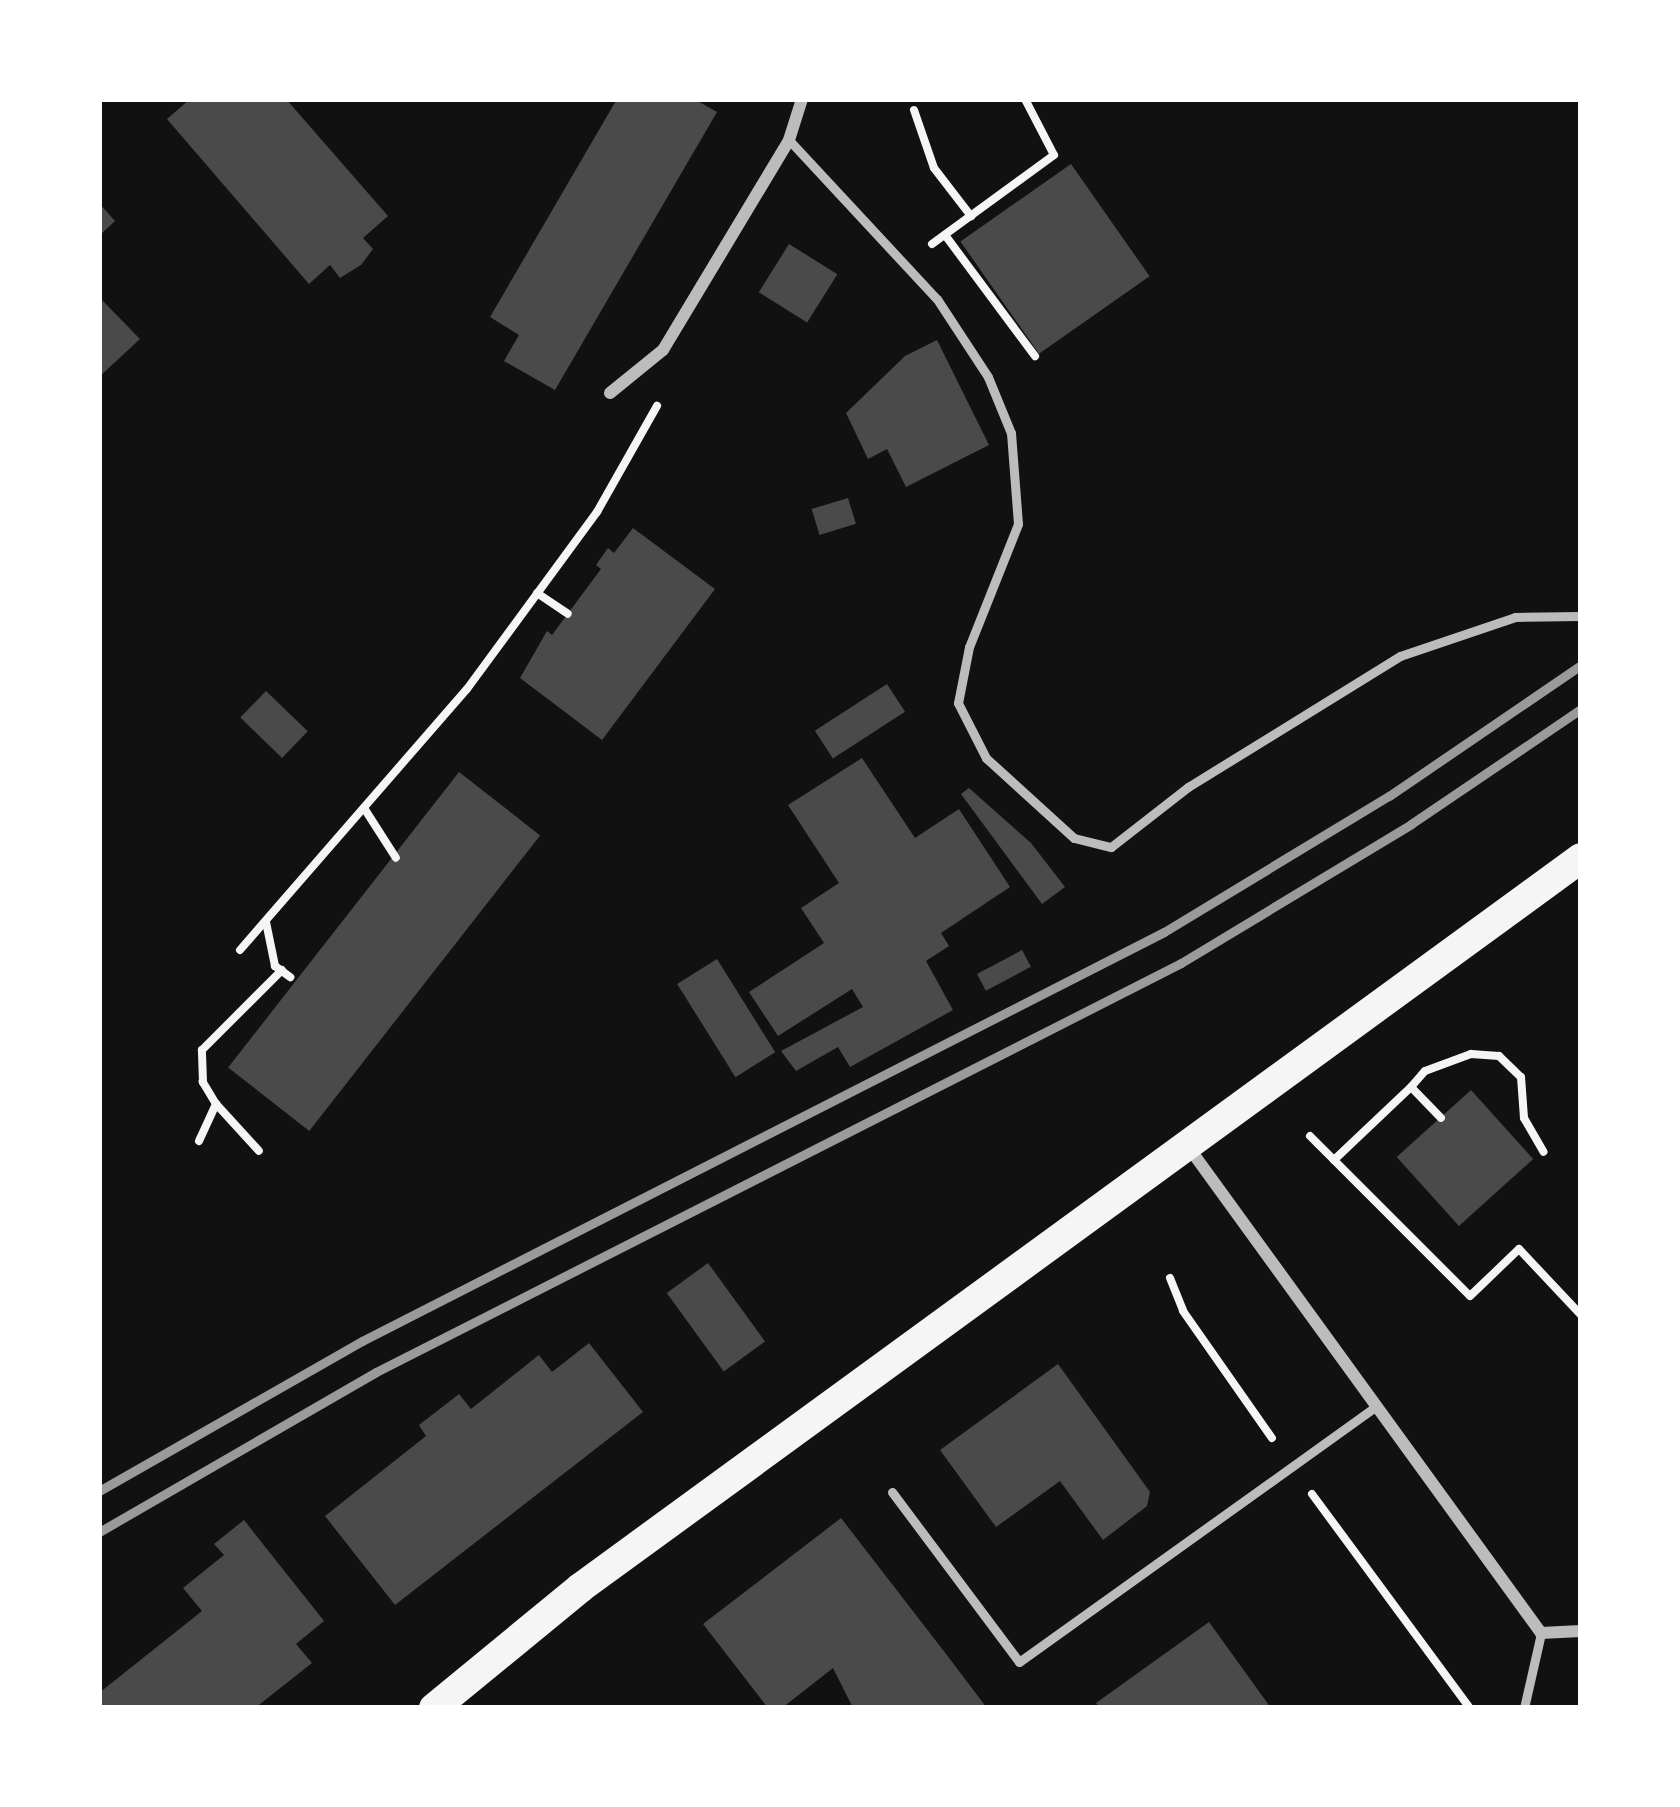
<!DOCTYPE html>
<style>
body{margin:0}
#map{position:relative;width:1680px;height:1807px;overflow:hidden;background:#111;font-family:Jost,sans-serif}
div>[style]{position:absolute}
.building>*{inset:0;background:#4a4a4a;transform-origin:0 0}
.path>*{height:8px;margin:-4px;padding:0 4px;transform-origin:4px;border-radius:4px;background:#f5f5f5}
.service>*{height:9px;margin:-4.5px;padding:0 4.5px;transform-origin:4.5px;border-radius:4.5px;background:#bcbcbc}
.minor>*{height:12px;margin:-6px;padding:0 6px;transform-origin:6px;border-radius:6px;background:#bcbcbc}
.primary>*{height:30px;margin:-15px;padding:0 15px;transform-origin:15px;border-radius:15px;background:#f5f5f5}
.rail>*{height:9px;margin:-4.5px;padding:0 4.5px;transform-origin:4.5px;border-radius:4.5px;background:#9a9a9a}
span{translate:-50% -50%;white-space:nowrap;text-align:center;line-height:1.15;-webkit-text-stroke:10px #fff;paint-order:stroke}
.frame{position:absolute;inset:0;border:102px solid #fff;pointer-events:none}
</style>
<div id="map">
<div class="building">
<i style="clip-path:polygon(190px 99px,286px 99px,388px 216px,363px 238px,373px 249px,361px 265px,340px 278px,330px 265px,309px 284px,167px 119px)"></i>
<i style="clip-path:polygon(617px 99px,694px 99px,717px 112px,555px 390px,504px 361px,519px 335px,490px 317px)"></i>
<i style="left:1071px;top:164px;width:137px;height:135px;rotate:55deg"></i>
<i style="clip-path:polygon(99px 203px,115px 221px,99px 236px)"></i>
<i style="left:789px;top:244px;width:57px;height:57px;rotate:32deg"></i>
<i style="clip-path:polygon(99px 297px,140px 339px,99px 377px)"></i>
<i style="clip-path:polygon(937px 340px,989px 445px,906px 487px,887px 449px,868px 459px,846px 413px,905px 356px)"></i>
<i style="left:848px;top:498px;width:27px;height:38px;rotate:73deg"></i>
<i style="clip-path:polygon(633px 528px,715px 589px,602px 740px,520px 678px,547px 631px,552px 635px,601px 569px,596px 565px,608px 548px,614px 553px)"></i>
<i style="left:887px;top:684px;width:33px;height:86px;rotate:57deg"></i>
<i style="left:266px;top:691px;width:58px;height:37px;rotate:44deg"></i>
<i style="clip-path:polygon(862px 758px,915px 838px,959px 809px,1010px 887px,941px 933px,949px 946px,926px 961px,953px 1010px,850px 1067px,838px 1047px,796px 1071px,781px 1051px,863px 1007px,852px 989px,778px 1036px,749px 992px,824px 943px,801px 908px,839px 883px,788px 805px)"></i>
<i style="left:459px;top:772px;width:103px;height:375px;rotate:38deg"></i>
<i style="clip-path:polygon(969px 788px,1031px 843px,1065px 887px,1042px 904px,961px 794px)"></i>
<i style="left:1022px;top:950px;width:19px;height:51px;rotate:62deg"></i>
<i style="left:717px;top:959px;width:110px;height:47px;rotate:58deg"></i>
<i style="left:1471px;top:1090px;width:93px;height:100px;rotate:48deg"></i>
<i style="left:708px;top:1263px;width:97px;height:51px;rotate:54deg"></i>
<i style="clip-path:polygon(589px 1343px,643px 1412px,395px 1605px,325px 1516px,426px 1436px,419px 1425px,459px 1394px,471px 1409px,539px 1355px,552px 1372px)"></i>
<i style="clip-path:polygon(1058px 1364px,1150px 1492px,1147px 1506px,1103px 1540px,1060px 1481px,996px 1527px,940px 1450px)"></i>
<i style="clip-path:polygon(841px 1518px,943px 1650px,987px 1708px,853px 1708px,833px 1668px,782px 1708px,768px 1708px,703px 1624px)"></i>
<i style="clip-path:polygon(244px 1520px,324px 1621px,296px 1644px,312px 1663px,255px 1708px,99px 1708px,99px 1693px,202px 1611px,183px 1588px,224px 1555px,214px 1544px)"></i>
<i style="clip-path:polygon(1209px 1622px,1271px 1708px,1100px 1708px,1096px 1703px)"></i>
</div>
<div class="path">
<i style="left:914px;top:110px;width:61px;rotate:71deg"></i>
<i style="left:934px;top:168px;width:61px;rotate:52.4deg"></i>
<i style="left:945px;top:235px;width:151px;rotate:53.4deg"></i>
<i style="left:932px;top:244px;width:151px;rotate:-36.1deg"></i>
<i style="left:1054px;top:155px;width:63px;rotate:-117.4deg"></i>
<i style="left:537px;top:593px;width:37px;rotate:34deg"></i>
<i style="left:364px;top:808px;width:59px;rotate:57.4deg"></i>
<i style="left:266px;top:922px;width:45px;rotate:78.4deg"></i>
<i style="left:275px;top:966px;width:19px;rotate:36deg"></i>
<i style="left:240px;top:950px;width:346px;rotate:-49deg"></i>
<i style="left:467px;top:689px;width:220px;rotate:-53.7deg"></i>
<i style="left:597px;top:512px;width:122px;rotate:-60.5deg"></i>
<i style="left:1411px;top:1087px;width:21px;rotate:-49deg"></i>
<i style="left:1425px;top:1071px;width:49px;rotate:-20.3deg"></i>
<i style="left:1471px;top:1054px;width:28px;rotate:4deg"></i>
<i style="left:1499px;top:1056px;width:30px;rotate:44deg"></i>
<i style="left:1521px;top:1077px;width:41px;rotate:85.8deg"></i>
<i style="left:1524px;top:1118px;width:39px;rotate:60deg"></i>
<i style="left:217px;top:1105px;width:62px;rotate:47.6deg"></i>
<i style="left:1310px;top:1136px;width:34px;rotate:45deg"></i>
<i style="left:1334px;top:1160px;width:106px;rotate:-43.5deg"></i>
<i style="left:1411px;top:1087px;width:43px;rotate:45.9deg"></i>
<i style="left:199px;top:1141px;width:41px;rotate:-65.3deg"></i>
<i style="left:216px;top:1104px;width:26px;rotate:-121deg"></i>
<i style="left:203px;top:1082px;width:32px;rotate:-92deg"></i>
<i style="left:202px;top:1050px;width:113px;rotate:-45deg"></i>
<i style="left:1334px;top:1160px;width:192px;rotate:45deg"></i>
<i style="left:1470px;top:1296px;width:68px;rotate:-43.8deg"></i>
<i style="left:1519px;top:1249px;width:91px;rotate:46.8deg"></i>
<i style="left:1170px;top:1278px;width:35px;rotate:68deg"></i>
<i style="left:1183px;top:1311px;width:155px;rotate:55deg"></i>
<i style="left:1312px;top:1494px;width:266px;rotate:53.6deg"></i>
</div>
<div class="service">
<i style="left:789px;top:140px;width:217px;rotate:47.1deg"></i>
<i style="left:937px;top:299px;width:93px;rotate:56.8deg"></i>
<i style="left:988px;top:377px;width:61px;rotate:67.7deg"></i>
<i style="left:1011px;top:433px;width:91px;rotate:85.6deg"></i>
<i style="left:1018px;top:524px;width:132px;rotate:111.7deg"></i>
<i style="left:969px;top:647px;width:57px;rotate:101.1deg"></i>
<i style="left:958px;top:703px;width:62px;rotate:63deg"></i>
<i style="left:986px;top:758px;width:119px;rotate:42.3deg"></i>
<i style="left:1074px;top:838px;width:38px;rotate:14deg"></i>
<i style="left:1111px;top:847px;width:98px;rotate:-37.9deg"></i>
<i style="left:1188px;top:787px;width:249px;rotate:-31.7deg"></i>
<i style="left:1400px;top:656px;width:121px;rotate:-18.7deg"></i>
<i style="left:1515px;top:617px;width:66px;rotate:-0.9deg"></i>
<i style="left:892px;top:1492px;width:212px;rotate:53.2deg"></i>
<i style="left:1019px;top:1662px;width:439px;rotate:-35.6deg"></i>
<i style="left:1524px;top:1708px;width:77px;rotate:-77.2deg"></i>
</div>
<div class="minor">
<i style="left:610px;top:393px;width:68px;rotate:-39.1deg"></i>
<i style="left:663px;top:350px;width:245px;rotate:-59deg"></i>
<i style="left:789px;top:140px;width:43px;rotate:-72.4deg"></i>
<i style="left:1187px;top:1145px;width:603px;rotate:54.04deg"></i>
<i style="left:1541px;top:1633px;width:40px;rotate:-2.9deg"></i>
</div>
<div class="primary">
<i style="left:434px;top:1708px;width:189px;rotate:-39.4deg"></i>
<i style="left:580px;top:1588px;width:1239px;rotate:-36.1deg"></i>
</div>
<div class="rail">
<i style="left:99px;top:1491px;width:303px;rotate:-29.7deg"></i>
<i style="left:362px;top:1341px;width:900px;rotate:-27.02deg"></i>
<i style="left:1164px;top:932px;width:263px;rotate:-31.2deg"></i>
<i style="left:1389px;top:796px;width:232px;rotate:-34.3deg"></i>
<i style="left:99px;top:1532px;width:320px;rotate:-30deg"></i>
<i style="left:376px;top:1372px;width:903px;rotate:-26.93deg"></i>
<i style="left:1181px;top:963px;width:269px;rotate:-31.1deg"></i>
<i style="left:1411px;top:824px;width:205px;rotate:-34.1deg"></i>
</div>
<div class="frame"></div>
</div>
